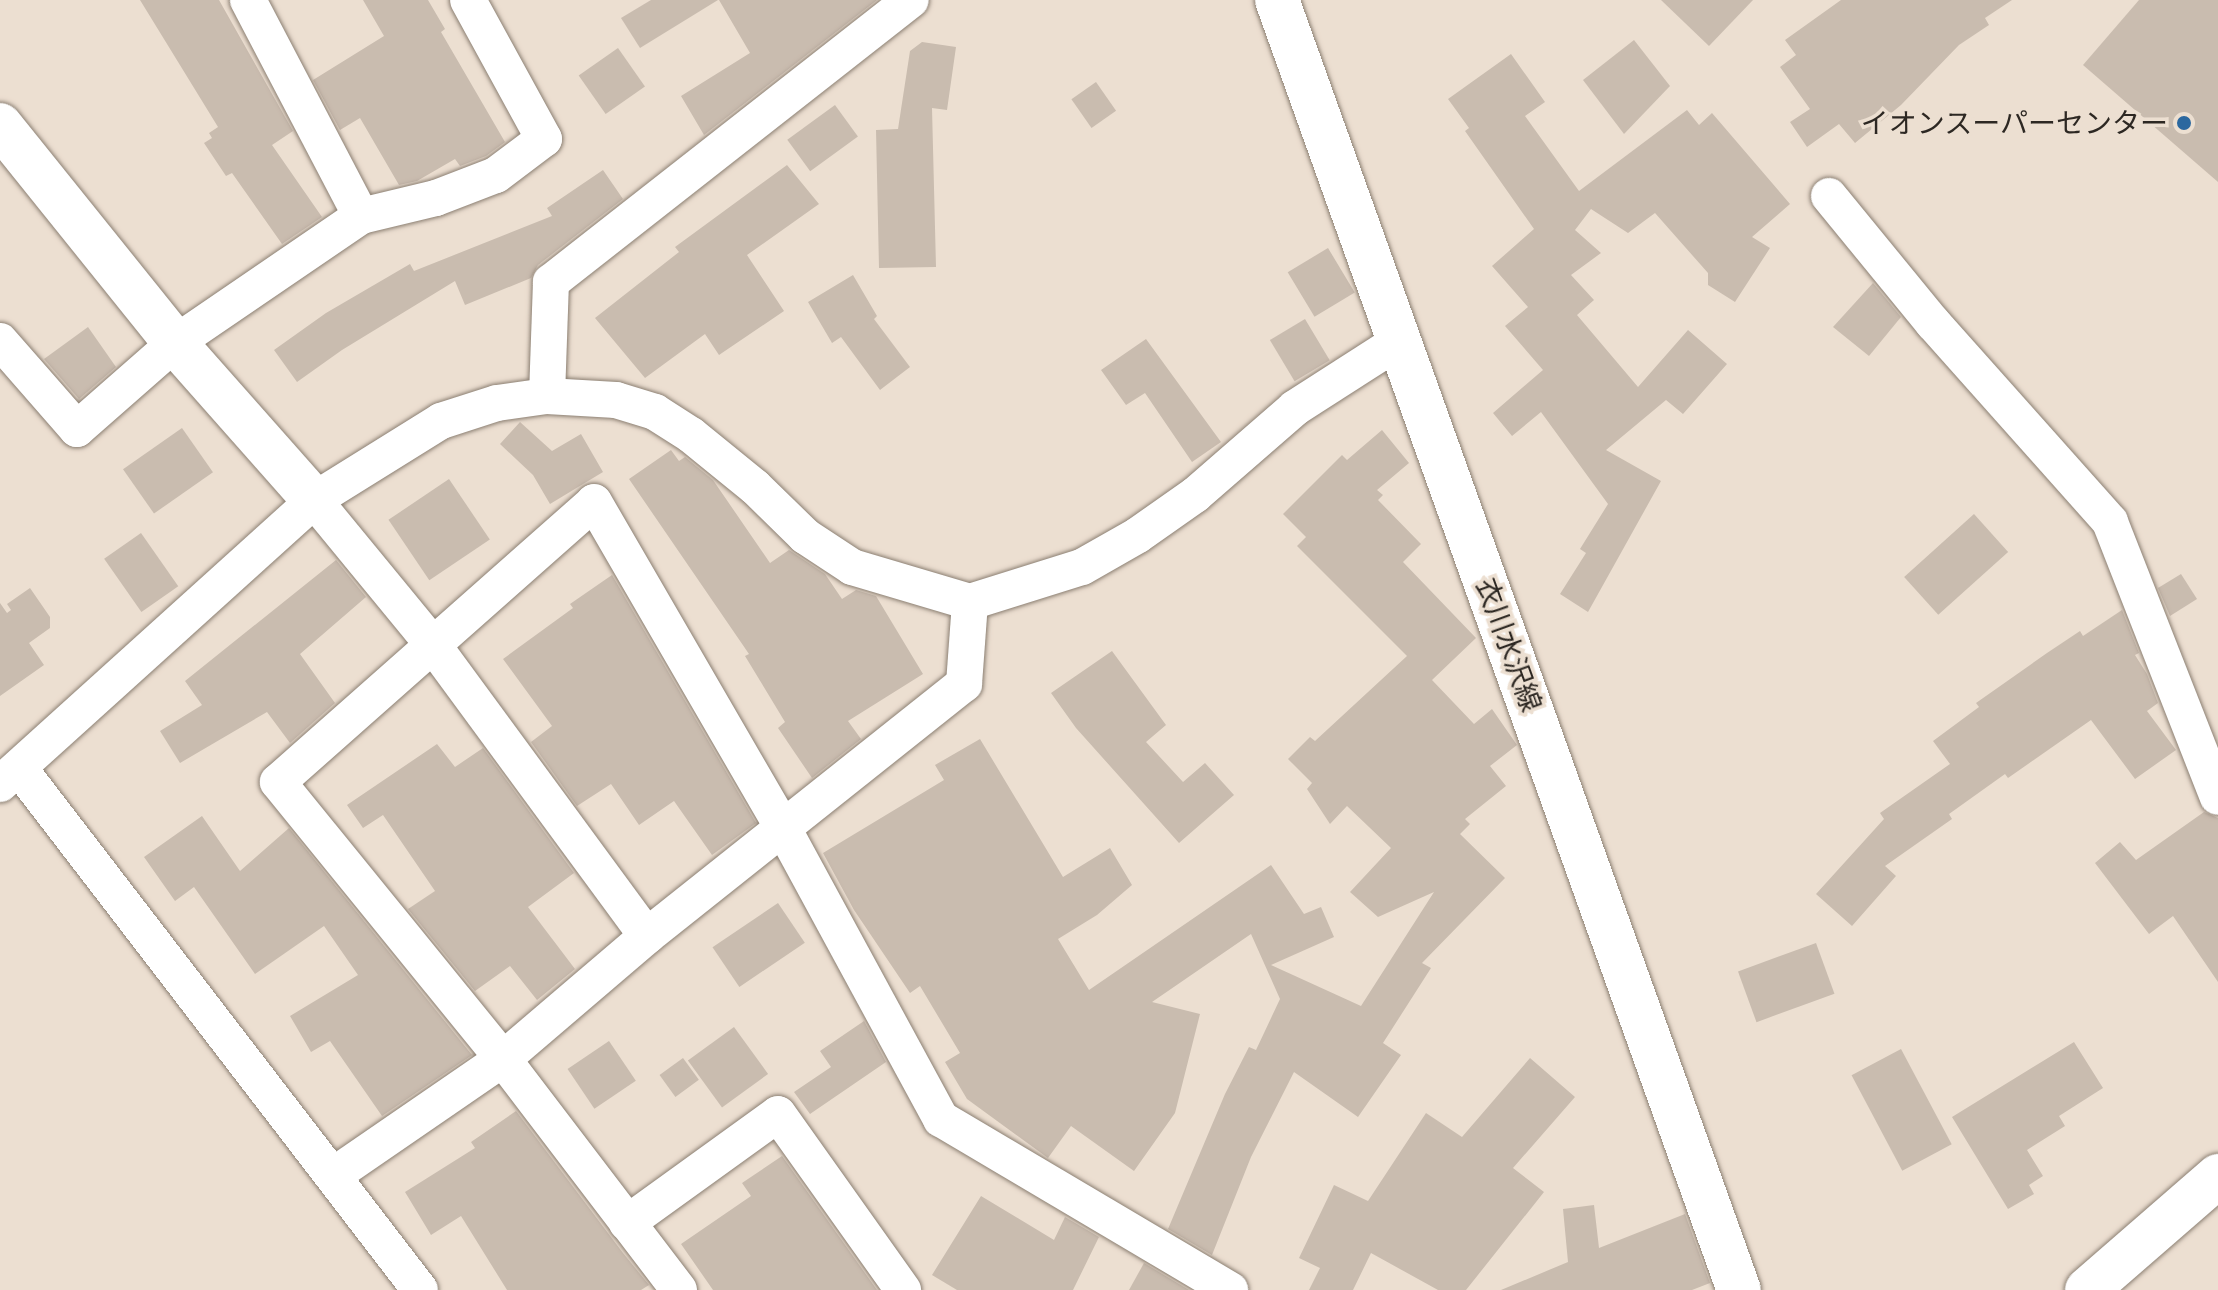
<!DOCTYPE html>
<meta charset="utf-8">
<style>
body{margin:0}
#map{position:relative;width:2218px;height:1290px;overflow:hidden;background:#ecdfd1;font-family:"IBM Plex Serif","Noto Sans JP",serif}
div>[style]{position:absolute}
.building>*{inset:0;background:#c9bcaf;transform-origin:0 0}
.roads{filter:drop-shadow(0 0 2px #8b7f72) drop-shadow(0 0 2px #8b7f72)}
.minor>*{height:36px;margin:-18px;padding:0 18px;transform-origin:18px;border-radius:18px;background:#fff}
.tertiary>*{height:44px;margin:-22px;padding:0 22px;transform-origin:22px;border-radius:22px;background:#fff}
.secondary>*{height:44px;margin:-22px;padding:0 22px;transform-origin:22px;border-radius:22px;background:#fff}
.dots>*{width:22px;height:22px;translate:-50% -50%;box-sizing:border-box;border:4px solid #ecdfd1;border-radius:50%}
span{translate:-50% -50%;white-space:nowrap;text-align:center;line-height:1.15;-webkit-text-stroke:7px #ecdfd1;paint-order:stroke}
.poi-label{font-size:28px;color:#2d2823}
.right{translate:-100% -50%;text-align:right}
.street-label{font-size:28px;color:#2d2823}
</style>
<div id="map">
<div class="building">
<i style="clip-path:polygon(140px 0,219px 0,293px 131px,272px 145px,322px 217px,282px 244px,232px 173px,226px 176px,204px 143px,212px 138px,209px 133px,218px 127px)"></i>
<i style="clip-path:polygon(363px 0,428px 0,445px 29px,441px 32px,505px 142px,486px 156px,460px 166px,455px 159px,417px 181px,399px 185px,360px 118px,340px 130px,313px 80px,384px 36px)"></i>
<i style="clip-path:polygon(651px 0,718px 0,640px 48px,621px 18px)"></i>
<i style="clip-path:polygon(719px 0,877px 0,704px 135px,681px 96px,750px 53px)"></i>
<i style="clip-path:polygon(1661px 0,1753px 0,1709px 46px)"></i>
<i style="clip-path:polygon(1841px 0,2012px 0,1985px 18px,1989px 25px,1959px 45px,1901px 105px,1855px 143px,1839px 124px,1807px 147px,1790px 122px,1810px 109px,1780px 67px,1796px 55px,1785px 40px)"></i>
<i style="clip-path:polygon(2139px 0,2218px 0,2218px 182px,2083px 65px)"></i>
<i style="clip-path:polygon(1634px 40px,1670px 86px,1624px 134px,1583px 80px)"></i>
<i style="clip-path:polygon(922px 42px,956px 47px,947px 110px,932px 108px,936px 267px,879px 268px,876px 130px,898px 129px,910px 51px)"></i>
<i style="left:618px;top:48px;width:47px;height:48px;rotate:55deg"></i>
<i style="clip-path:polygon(1511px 54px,1545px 102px,1525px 116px,1579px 191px,1687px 110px,1699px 125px,1712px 113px,1790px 204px,1752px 237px,1770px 248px,1735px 302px,1708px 285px,1708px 273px,1655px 213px,1628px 233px,1591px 209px,1575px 230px,1601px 253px,1571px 275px,1594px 300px,1577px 315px,1638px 387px,1688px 330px,1727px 364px,1683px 414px,1666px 400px,1606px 450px,1661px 481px,1588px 612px,1560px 594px,1586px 553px,1580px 549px,1608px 504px,1541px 412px,1512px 436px,1493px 413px,1543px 370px,1505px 326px,1528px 307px,1492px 266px,1534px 229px,1465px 131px,1469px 128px,1448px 99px)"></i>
<i style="left:1096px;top:82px;width:35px;height:30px;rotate:55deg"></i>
<i style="left:835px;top:105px;width:39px;height:59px;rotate:54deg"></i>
<i style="clip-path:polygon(787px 165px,819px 204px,747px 255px,784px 311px,719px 355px,705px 334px,645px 378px,595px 318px,679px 252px,675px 247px)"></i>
<i style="clip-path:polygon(603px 170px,623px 199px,538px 265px,531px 278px,465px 305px,455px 281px,342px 350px,297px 382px,274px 350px,326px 313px,410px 264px,414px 271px,552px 216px,547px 208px)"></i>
<i style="left:1328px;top:248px;width:52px;height:47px;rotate:59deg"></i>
<i style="clip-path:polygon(853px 275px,877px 316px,874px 319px,910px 367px,880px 390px,841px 337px,832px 343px,808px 302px)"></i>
<i style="clip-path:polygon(1873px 283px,1901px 317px,1869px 356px,1833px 327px)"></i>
<i style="left:1305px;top:319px;width:48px;height:41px;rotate:59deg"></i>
<i style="clip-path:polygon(88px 327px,116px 367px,79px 399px,44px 359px)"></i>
<i style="clip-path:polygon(1146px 339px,1221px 442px,1192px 462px,1145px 393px,1126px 405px,1101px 370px)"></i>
<i style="clip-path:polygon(520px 422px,552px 451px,581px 434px,603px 472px,550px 504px,533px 475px,500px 444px)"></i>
<i style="left:182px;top:428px;width:54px;height:72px;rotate:55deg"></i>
<i style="clip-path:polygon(1382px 430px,1409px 463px,1377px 490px,1383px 495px,1378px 500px,1421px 544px,1403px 562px,1476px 638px,1432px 680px,1474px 724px,1492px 709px,1517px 745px,1490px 766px,1506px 786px,1465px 819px,1470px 824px,1460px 834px,1505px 878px,1422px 963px,1431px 968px,1383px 1043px,1401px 1055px,1358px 1117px,1294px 1072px,1251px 1157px,1212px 1255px,1168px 1229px,1225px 1094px,1249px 1047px,1256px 1050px,1280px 999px,1251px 934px,1152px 1002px,1200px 1014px,1175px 1113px,1134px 1171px,1071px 1126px,1048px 1158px,967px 1099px,945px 1062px,960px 1053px,920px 986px,910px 993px,854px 910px,823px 853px,944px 780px,935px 765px,980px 739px,1063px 877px,1110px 848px,1132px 885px,1097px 915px,1058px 939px,1089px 990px,1271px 865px,1304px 914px,1321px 907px,1334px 937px,1271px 965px,1361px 1006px,1434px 892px,1378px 917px,1350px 892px,1391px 848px,1347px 806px,1330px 824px,1307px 789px,1312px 783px,1288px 759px,1310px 737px,1315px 741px,1407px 656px,1297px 546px,1306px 537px,1283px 514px,1342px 455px,1347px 460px)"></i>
<i style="clip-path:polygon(671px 450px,679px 461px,685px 457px,713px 480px,770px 563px,789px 550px,825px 574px,842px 599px,856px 590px,876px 596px,923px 674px,848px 721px,861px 739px,812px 778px,778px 728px,785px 722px,745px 656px,749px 654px,629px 479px)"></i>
<i style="left:449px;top:479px;width:73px;height:73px;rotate:56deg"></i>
<i style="left:1974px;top:514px;width:51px;height:94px;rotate:48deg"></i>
<i style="left:141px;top:533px;width:65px;height:45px;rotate:55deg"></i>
<i style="clip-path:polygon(336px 560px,366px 597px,300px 654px,335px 703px,290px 743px,267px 712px,180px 763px,160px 731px,202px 705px,185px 681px)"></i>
<i style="clip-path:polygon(2181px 574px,2197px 599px,2170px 616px,2158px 588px)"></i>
<i style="clip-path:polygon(612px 575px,756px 823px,712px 855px,674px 801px,639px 825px,611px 784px,577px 806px,531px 742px,552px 726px,503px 659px,573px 608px,570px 604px)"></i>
<i style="clip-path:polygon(30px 588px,50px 617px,50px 628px,29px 643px,44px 665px,0 696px,0 603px,7px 613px,11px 610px,7px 604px)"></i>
<i style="clip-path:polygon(2122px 610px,2139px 653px,2135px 655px,2147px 674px,2158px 703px,2147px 711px,2176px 750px,2135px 779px,2091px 720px,2008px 778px,2005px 774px,1949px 814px,1952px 819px,1885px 866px,1896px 876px,1852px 926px,1816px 894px,1884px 819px,1880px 813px,1950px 764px,1933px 741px,1979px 707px,1976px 703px,2047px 653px,2080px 631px,2083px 636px)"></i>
<i style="clip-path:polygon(1112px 651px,1166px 725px,1146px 742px,1183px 782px,1205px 763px,1234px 795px,1179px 843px,1076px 728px,1051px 693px)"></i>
<i style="clip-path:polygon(437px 744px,455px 767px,483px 748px,574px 873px,528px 907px,575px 969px,537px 1000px,510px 966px,475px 991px,408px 909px,435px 891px,383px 815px,363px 828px,347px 805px)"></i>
<i style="clip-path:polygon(2204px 812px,2218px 818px,2218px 982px,2173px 916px,2149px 934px,2095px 863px,2120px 842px,2136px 860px)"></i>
<i style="clip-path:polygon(202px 816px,240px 871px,289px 828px,472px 1055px,382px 1116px,330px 1041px,311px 1052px,290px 1016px,358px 975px,324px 926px,255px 974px,194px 887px,175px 901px,144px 857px)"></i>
<i style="left:778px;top:903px;width:48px;height:79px;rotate:56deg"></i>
<i style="left:1816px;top:943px;width:54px;height:83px;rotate:70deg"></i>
<i style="clip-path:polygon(864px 1021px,886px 1062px,810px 1114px,794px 1092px,831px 1067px,820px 1051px)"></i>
<i style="left:734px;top:1027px;width:58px;height:57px;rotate:54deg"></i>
<i style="left:609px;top:1041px;width:48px;height:50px;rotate:56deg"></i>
<i style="clip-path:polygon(2074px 1042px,2103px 1088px,2059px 1116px,2065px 1126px,2027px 1150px,2043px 1176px,2029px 1185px,2034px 1194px,2008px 1209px,1952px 1117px)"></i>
<i style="left:1901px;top:1049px;width:108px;height:56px;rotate:62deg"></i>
<i style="left:683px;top:1058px;width:27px;height:29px;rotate:54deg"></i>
<i style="clip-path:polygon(1530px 1058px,1575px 1097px,1513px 1168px,1544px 1192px,1466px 1290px,1438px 1290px,1371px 1253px,1353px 1290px,1309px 1290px,1320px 1268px,1299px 1258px,1334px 1185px,1368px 1201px,1426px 1113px,1462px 1137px)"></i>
<i style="clip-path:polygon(516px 1111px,623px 1253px,649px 1285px,641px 1290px,507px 1290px,461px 1216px,431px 1235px,405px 1192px,475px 1148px,471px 1142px)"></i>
<i style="clip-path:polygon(782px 1156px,877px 1290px,713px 1290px,681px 1244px,751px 1196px,742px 1183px)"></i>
<i style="clip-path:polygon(981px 1196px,1054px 1240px,1065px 1217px,1099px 1237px,1073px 1290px,957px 1290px,932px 1275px)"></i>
<i style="clip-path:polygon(1594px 1205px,1599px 1248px,1685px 1214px,1710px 1283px,1692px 1290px,1501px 1290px,1568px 1262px,1563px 1209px)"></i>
<i style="clip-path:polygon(1144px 1263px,1189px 1290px,1129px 1290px)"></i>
</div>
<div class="roads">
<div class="minor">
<i style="left:248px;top:0;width:244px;rotate:62.4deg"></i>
<i style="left:1829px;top:196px;width:164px;rotate:50.7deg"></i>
<i style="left:1933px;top:323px;width:266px;rotate:48.3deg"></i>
<i style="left:2110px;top:522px;width:295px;rotate:68.6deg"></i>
<i style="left:0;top:341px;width:117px;rotate:48.8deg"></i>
<i style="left:77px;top:429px;width:130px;rotate:-41.3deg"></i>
<i style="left:175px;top:343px;width:225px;rotate:-34.3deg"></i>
<i style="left:361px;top:216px;width:77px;rotate:-13.5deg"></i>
<i style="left:436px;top:198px;width:64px;rotate:-21deg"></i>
<i style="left:496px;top:175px;width:60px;rotate:-36.9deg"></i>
<i style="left:544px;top:139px;width:158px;rotate:-118.7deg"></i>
<i style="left:547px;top:396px;width:114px;rotate:-88deg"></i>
<i style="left:551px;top:282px;width:457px;rotate:-38.1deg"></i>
<i style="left:314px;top:500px;width:188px;rotate:50.6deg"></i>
<i style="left:433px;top:645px;width:361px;rotate:53.7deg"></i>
<i style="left:19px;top:768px;width:658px;rotate:52.47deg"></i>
<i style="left:0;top:784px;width:423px;rotate:-42.1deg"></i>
<i style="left:314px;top:500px;width:150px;rotate:-31.9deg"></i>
<i style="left:441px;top:421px;width:59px;rotate:-17.8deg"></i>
<i style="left:497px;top:403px;width:50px;rotate:-8deg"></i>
<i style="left:547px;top:396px;width:69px;rotate:3.3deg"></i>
<i style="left:616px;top:400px;width:41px;rotate:17.1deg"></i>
<i style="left:655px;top:412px;width:43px;rotate:32.6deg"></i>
<i style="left:691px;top:435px;width:82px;rotate:39.1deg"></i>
<i style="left:755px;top:487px;width:70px;rotate:44.4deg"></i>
<i style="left:805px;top:536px;width:56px;rotate:33.4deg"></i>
<i style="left:852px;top:567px;width:123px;rotate:16.5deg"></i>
<i style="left:970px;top:602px;width:117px;rotate:-17.4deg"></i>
<i style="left:1082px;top:567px;width:64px;rotate:-29.7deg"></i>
<i style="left:1138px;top:535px;width:70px;rotate:-35.1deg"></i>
<i style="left:1195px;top:495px;width:133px;rotate:-41deg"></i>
<i style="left:1295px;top:408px;width:126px;rotate:-32.7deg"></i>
<i style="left:334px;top:1175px;width:205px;rotate:-34.5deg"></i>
<i style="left:503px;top:1059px;width:189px;rotate:-40.5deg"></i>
<i style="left:647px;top:936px;width:405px;rotate:-38.5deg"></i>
<i style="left:964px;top:684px;width:82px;rotate:-85.8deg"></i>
<i style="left:627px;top:1223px;width:186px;rotate:-35.8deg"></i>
<i style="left:778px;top:1114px;width:216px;rotate:54.6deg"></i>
<i style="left:679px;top:1290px;width:290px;rotate:-127.3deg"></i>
<i style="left:503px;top:1059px;width:357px;rotate:-129.1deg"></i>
<i style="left:278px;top:782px;width:422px;rotate:-41.5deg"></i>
<i style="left:594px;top:502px;width:379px;rotate:59.9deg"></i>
<i style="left:784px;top:830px;width:329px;rotate:61.5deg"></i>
<i style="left:941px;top:1119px;width:336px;rotate:30.6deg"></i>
</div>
<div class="tertiary">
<i style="left:0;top:125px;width:280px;rotate:51.2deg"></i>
<i style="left:175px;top:343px;width:210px;rotate:48.5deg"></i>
<i style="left:2087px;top:1290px;width:174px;rotate:-41deg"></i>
</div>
<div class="secondary">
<i style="left:1277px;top:0;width:1370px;rotate:70.3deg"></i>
</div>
</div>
<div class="dots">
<i style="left:2184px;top:123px;background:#2c689f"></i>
</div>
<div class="poi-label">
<span class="right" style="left:2168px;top:123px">イオンスーパーセンター</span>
</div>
<div class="street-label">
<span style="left:1509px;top:645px;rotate:70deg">衣川水沢線</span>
</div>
</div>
